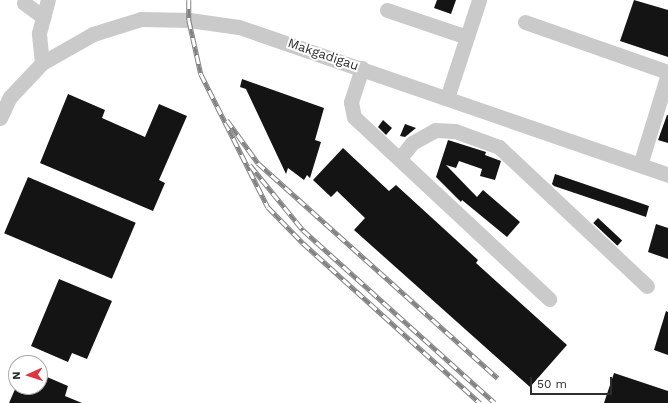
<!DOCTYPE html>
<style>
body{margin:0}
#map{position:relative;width:668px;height:403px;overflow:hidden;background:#fff;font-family:"Work Sans",sans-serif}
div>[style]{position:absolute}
.building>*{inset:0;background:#141414;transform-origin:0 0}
.minor>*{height:15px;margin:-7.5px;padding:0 7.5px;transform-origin:7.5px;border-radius:7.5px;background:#cacaca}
.rail>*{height:4.5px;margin-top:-2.25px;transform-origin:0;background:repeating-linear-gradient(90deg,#fff 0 9px,#828282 0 18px);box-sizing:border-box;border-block:1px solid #828282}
span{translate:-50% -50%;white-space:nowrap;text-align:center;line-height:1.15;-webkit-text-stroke:4px #fff;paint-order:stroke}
.street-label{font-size:13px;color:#2d2d2d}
.north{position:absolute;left:8px;top:355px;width:40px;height:40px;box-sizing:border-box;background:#fff;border:1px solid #ababab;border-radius:50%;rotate:267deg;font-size:11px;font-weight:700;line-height:16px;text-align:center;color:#2d2d2d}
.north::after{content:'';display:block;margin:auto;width:14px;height:18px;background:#de3542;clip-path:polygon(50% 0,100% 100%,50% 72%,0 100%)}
.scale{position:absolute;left:530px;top:377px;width:82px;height:18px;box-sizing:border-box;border:2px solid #2d2d2d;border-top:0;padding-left:5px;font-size:12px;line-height:14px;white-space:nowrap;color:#2d2d2d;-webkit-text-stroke:3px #fff;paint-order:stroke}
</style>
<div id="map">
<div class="building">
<i style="clip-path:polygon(437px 0,456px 0,451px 14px,434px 8px)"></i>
<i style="clip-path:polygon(634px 0,668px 10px,668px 57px,620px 41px)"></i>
<i style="clip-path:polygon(242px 79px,324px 108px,315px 140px,321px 142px,310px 178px,307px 175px,304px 180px,288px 168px,286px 174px,246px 89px,240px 87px)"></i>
<i style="clip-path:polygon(68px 94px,105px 110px,102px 118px,145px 137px,159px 104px,187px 116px,159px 180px,165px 183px,153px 211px,40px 163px)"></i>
<i style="clip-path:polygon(667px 115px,668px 115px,668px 143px,658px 140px)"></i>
<i style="clip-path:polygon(383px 120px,392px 128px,386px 135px,378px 127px)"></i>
<i style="clip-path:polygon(405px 124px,416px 128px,405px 137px,400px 136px)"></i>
<i style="clip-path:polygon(448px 140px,486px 152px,485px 155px,501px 161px,495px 180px,480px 176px,482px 169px,459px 161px,456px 168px,446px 165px,477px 197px,483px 190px,520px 222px,507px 237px,462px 200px,461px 202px,436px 177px)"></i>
<i style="clip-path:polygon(343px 148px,389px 191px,396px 185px,478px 260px,476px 263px,567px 345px,530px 387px,354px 230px,365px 218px,337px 191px,331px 197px,313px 180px)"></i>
<i style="clip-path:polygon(555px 174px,649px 206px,646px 217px,554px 186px,552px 184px)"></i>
<i style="left:28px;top:177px;width:117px;height:61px;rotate:23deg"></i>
<i style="left:598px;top:218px;width:33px;height:7px;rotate:43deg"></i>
<i style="clip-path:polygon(656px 224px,668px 228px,668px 259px,648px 252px)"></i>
<i style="clip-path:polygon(59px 279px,112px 301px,87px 359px,72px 353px,68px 362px,31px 346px)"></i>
<i style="clip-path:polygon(666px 311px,668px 312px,668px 355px,654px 350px)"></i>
<i style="clip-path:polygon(614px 373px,668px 391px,668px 403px,604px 403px)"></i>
<i style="clip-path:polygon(40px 374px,68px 386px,65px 396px,82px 403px,9px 403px,16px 387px,40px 387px)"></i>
</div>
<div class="minor">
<i style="left:24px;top:3px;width:24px;rotate:36deg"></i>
<i style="left:387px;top:10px;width:84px;rotate:18.6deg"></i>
<i style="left:525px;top:22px;width:151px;rotate:19.3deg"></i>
<i style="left:42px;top:63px;width:30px;rotate:-96deg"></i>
<i style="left:39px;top:33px;width:34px;rotate:-75deg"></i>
<i style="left:362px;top:68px;width:36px;rotate:108deg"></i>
<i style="left:351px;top:102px;width:15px;rotate:79deg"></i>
<i style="left:354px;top:117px;width:267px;rotate:43deg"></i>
<i style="left:447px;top:98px;width:103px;rotate:-71.9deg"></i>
<i style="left:0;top:118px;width:23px;rotate:-65deg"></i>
<i style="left:10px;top:97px;width:47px;rotate:-46.7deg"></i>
<i style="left:42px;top:63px;width:59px;rotate:-29.6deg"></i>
<i style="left:93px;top:34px;width:50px;rotate:-17.4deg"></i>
<i style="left:141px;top:19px;width:48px;rotate:1.2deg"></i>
<i style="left:189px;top:20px;width:50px;rotate:8deg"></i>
<i style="left:239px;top:27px;width:454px;rotate:19deg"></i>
<i style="left:400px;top:158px;width:19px;rotate:-51deg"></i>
<i style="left:412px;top:143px;width:26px;rotate:-29deg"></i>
<i style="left:435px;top:130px;width:20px;rotate:3deg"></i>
<i style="left:455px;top:131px;width:47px;rotate:20deg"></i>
<i style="left:499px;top:147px;width:203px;rotate:43.2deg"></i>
<i style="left:640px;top:165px;width:95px;rotate:-72.9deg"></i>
</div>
<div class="rail">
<i style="left:189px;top:0;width:20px;rotate:90deg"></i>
<i style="left:189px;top:20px;width:55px;rotate:77.5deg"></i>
<i style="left:201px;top:74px;width:149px;rotate:63.3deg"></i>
<i style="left:268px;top:207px;width:50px;rotate:45.8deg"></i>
<i style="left:303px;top:243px;width:239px;rotate:42.1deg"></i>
<i style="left:227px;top:120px;width:53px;rotate:54.2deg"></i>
<i style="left:258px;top:163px;width:322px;rotate:41.9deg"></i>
<i style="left:250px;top:165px;width:84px;rotate:50.8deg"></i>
<i style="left:303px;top:230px;width:258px;rotate:42deg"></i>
</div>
<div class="street-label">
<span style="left:323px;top:55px;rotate:19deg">Makgadigau</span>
</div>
<div class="north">N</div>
<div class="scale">50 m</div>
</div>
